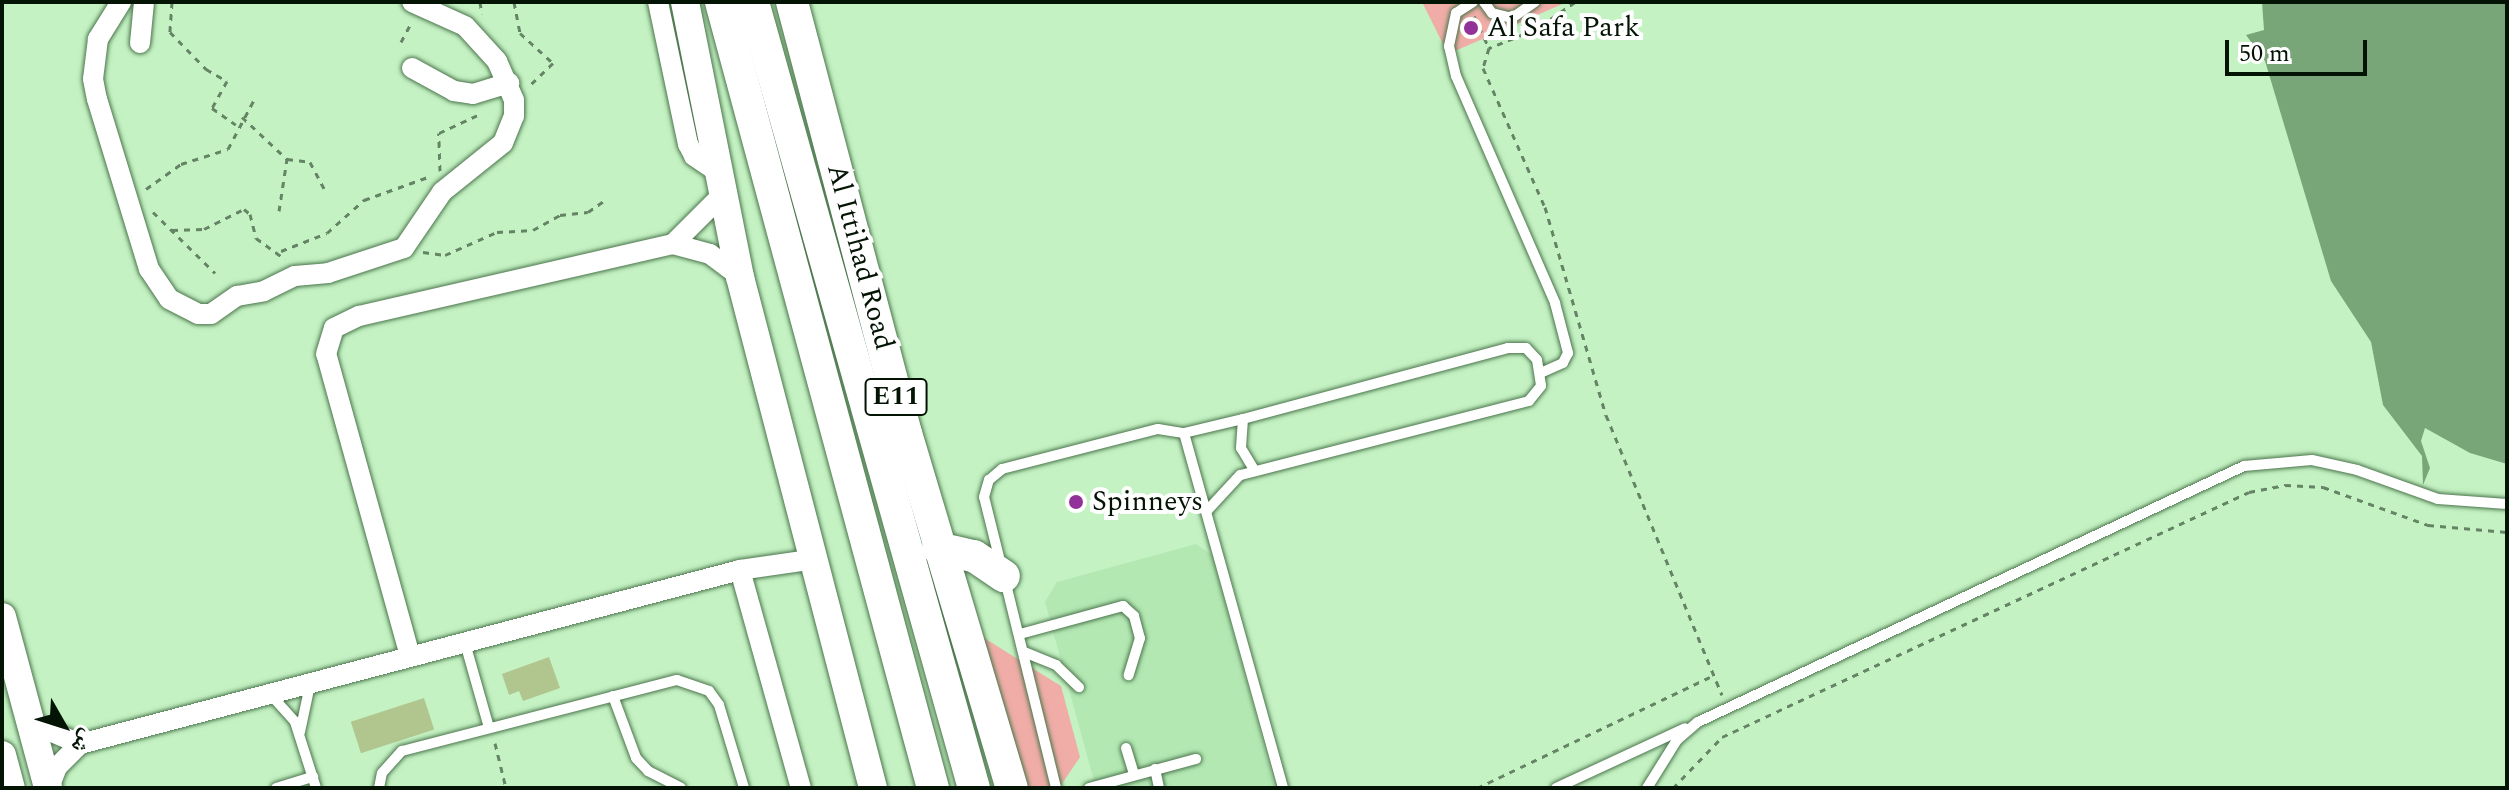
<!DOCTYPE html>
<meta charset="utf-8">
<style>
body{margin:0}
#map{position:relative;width:2509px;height:790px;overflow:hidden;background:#c4f2c3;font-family:Spectral,"Noto Naskh Arabic",serif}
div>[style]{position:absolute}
.built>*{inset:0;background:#b3e8b3}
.green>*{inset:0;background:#f0ada7}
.water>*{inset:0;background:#78a678}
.building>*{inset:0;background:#b1c68e;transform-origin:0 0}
.path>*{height:3px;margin-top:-1.5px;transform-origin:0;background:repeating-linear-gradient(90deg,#658465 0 6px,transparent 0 12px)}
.roads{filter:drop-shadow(0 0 2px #4b754c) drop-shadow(0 0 2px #4b754c)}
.service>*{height:10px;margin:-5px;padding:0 5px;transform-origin:5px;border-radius:5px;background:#fff}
.minor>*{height:20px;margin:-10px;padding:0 10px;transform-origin:10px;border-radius:10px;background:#fff}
.secondary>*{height:28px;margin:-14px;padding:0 14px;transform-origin:14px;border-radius:14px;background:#fff}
.trunk>*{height:32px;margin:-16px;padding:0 16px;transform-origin:16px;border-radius:16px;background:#fff}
.dots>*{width:22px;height:22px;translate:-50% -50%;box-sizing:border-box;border:4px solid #fff;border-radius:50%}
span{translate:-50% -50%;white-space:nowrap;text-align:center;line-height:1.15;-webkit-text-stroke:8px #fff;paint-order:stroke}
.shield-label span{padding:2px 6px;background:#fff;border:2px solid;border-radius:6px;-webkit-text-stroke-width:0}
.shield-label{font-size:26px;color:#031304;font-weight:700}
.poi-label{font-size:28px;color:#031304}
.left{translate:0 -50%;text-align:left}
.street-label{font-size:28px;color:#031304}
.frame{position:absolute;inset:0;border:4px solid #031304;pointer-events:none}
.north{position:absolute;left:24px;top:686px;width:80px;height:80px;-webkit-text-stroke:6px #fff;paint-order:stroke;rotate:129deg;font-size:22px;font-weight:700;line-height:32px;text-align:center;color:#031304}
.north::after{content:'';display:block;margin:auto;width:28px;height:36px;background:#031304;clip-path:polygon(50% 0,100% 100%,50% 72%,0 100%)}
.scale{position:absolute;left:2225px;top:40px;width:142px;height:36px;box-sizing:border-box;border:4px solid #031304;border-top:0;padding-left:10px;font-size:24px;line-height:28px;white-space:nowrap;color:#031304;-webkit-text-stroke:6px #fff;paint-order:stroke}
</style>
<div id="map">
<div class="built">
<i style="clip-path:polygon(1196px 544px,1212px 555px,1275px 788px,1096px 788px,1045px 602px,1057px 582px)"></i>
</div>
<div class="green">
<i style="clip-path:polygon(1422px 2px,1567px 2px,1448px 54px)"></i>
<i style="clip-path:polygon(981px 636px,1061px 686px,1080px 757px,1059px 788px,1024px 788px)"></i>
</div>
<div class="water">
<i style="clip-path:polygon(2262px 2px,2507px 2px,2507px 464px,2470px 453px,2425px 428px,2421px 441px,2430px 468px,2423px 485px,2422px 456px,2383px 405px,2371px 342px,2331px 281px,2265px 61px,2246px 35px,2264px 30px)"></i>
</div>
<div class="building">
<i style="clip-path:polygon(549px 657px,560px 688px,523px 701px,519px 691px,509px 695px,502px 674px)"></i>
<i style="left:424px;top:698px;width:33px;height:77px;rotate:72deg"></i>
</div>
<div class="path">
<i style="left:172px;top:2px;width:30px;rotate:94deg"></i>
<i style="left:170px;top:32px;width:52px;rotate:45.8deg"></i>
<i style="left:206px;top:69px;width:24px;rotate:30deg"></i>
<i style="left:227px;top:81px;width:31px;rotate:119deg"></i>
<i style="left:212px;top:108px;width:29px;rotate:35deg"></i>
<i style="left:480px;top:2px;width:12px;rotate:81deg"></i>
<i style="left:514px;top:2px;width:32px;rotate:79deg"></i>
<i style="left:520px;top:33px;width:45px;rotate:42.3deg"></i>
<i style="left:553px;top:63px;width:33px;rotate:136deg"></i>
<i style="left:1575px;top:2px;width:47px;rotate:145.3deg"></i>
<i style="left:1536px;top:29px;width:51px;rotate:158deg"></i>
<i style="left:1489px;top:48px;width:21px;rotate:107deg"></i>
<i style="left:1483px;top:68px;width:152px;rotate:66deg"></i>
<i style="left:1545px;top:207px;width:217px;rotate:73.7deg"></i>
<i style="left:1606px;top:415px;width:303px;rotate:67.5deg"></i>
<i style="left:1474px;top:16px;width:35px;rotate:65deg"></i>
<i style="left:401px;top:42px;width:21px;rotate:-62deg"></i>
<i style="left:242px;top:117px;width:62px;rotate:43deg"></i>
<i style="left:287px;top:159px;width:23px;rotate:7deg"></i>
<i style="left:310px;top:162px;width:30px;rotate:62deg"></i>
<i style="left:440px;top:171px;width:38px;rotate:-92deg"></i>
<i style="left:439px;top:133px;width:43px;rotate:-24.8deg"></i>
<i style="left:146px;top:189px;width:43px;rotate:-35.5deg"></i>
<i style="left:181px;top:164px;width:49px;rotate:-17.7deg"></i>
<i style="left:228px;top:149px;width:58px;rotate:-62.1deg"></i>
<i style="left:279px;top:211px;width:53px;rotate:-81.3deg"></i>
<i style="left:153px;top:212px;width:87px;rotate:44.5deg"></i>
<i style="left:172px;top:230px;width:32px;rotate:-2deg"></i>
<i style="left:204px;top:229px;width:45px;rotate:-26.6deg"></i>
<i style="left:244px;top:209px;width:8px;rotate:40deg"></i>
<i style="left:250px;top:214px;width:25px;rotate:76deg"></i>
<i style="left:256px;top:238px;width:36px;rotate:36deg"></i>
<i style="left:281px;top:251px;width:49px;rotate:-21.4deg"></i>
<i style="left:327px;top:233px;width:50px;rotate:-41.7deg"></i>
<i style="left:364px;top:200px;width:68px;rotate:-19.8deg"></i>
<i style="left:423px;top:252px;width:22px;rotate:8deg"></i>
<i style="left:445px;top:255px;width:57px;rotate:-23.9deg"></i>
<i style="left:497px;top:232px;width:36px;rotate:-3deg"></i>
<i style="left:533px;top:230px;width:31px;rotate:-29deg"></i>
<i style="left:560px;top:215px;width:28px;rotate:-6deg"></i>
<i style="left:588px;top:212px;width:21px;rotate:-35deg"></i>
<i style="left:495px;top:743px;width:46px;rotate:76.3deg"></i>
<i style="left:1477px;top:788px;width:263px;rotate:-25.5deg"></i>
<i style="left:1673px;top:788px;width:71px;rotate:-46.1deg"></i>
<i style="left:1722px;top:737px;width:581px;rotate:-24.93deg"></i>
<i style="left:2249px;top:492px;width:37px;rotate:-11deg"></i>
<i style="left:2285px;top:485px;width:38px;rotate:3deg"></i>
<i style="left:2323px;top:487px;width:112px;rotate:19.9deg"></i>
<i style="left:2428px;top:525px;width:79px;rotate:5.1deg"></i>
</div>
<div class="roads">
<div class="service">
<i style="left:1473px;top:2px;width:20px;rotate:147deg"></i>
<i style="left:1456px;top:13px;width:34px;rotate:102deg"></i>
<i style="left:1449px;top:46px;width:31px;rotate:77deg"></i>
<i style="left:1456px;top:76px;width:248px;rotate:66.4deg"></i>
<i style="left:1555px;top:303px;width:52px;rotate:75.4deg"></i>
<i style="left:1568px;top:353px;width:11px;rotate:117deg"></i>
<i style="left:1563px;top:363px;width:24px;rotate:156deg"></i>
<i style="left:1484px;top:2px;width:14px;rotate:54deg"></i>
<i style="left:1492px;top:13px;width:21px;rotate:14deg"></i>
<i style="left:1512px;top:18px;width:28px;rotate:-35deg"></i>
<i style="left:1243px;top:419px;width:29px;rotate:94deg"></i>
<i style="left:1241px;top:448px;width:26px;rotate:59deg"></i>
<i style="left:1184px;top:433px;width:369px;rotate:74.4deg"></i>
<i style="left:1001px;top:565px;width:70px;rotate:-104deg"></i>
<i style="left:984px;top:497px;width:18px;rotate:-74deg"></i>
<i style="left:989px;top:480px;width:17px;rotate:-40deg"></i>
<i style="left:1002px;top:469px;width:161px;rotate:-14.4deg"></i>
<i style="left:1158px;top:429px;width:26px;rotate:9deg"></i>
<i style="left:1184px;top:433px;width:61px;rotate:-13.3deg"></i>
<i style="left:1243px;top:419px;width:274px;rotate:-15deg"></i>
<i style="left:1508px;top:348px;width:18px"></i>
<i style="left:1526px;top:348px;width:16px;rotate:47deg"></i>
<i style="left:1537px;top:360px;width:26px;rotate:81deg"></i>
<i style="left:1541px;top:386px;width:19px;rotate:129deg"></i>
<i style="left:1529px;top:401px;width:298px;rotate:165.6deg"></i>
<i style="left:1240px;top:475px;width:50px;rotate:132.6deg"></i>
<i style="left:1005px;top:580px;width:214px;rotate:76.2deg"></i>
<i style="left:1020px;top:634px;width:107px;rotate:-15.2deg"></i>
<i style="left:1123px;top:606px;width:15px;rotate:42deg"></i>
<i style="left:1134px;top:616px;width:23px;rotate:75deg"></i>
<i style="left:1140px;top:638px;width:39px;rotate:107deg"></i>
<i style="left:465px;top:643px;width:88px;rotate:74.2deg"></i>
<i style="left:1024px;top:652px;width:35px;rotate:22deg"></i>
<i style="left:1056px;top:665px;width:32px;rotate:44deg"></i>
<i style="left:271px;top:695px;width:36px;rotate:48deg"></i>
<i style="left:295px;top:722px;width:69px;rotate:72.3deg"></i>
<i style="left:613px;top:696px;width:66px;rotate:69.6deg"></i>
<i style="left:636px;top:758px;width:18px;rotate:47deg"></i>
<i style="left:648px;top:771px;width:37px;rotate:27deg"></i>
<i style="left:300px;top:732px;width:48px;rotate:-78deg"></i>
<i style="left:1126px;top:748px;width:28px;rotate:73deg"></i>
<i style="left:1155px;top:769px;width:19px;rotate:78deg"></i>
<i style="left:276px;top:788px;width:39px;rotate:-17deg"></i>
<i style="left:379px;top:788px;width:15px;rotate:-79deg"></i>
<i style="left:382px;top:773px;width:30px;rotate:-48deg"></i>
<i style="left:402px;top:751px;width:284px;rotate:-14.5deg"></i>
<i style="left:677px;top:680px;width:34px;rotate:19deg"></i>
<i style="left:709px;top:691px;width:17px;rotate:54deg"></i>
<i style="left:719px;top:705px;width:87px;rotate:73.2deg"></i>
<i style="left:1089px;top:788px;width:111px;rotate:-15.2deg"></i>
<i style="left:1556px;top:788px;width:142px;rotate:-24.9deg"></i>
<i style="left:1647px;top:788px;width:57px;rotate:-58deg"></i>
<i style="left:1677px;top:740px;width:28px;rotate:-41deg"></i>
<i style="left:1698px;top:722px;width:603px;rotate:-25.12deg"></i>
<i style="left:2244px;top:466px;width:68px;rotate:-5deg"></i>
<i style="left:2312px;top:460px;width:46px;rotate:12.5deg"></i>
<i style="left:2357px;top:470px;width:86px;rotate:19.7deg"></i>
<i style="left:2438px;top:499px;width:69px;rotate:4.1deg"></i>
</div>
<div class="minor">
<i style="left:121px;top:2px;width:44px;rotate:121.9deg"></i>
<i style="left:98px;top:39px;width:40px;rotate:97.1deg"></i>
<i style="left:93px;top:79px;width:20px;rotate:79deg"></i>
<i style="left:97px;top:99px;width:178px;rotate:73deg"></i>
<i style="left:149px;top:269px;width:36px;rotate:56deg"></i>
<i style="left:169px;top:299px;width:33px;rotate:27deg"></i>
<i style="left:198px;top:314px;width:13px"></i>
<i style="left:211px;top:314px;width:32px;rotate:-35deg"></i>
<i style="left:237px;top:296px;width:27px;rotate:-10deg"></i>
<i style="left:264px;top:291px;width:34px;rotate:-26deg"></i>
<i style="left:295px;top:276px;width:33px;rotate:-5deg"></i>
<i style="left:328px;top:273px;width:80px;rotate:-18.2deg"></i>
<i style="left:404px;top:248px;width:68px;rotate:-55.8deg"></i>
<i style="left:442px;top:192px;width:78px;rotate:-38.8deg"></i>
<i style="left:503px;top:143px;width:29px;rotate:-68deg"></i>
<i style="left:514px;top:116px;width:16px;rotate:-90deg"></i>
<i style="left:514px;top:100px;width:43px;rotate:-113.6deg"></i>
<i style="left:497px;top:61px;width:47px;rotate:-132.4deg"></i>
<i style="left:465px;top:26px;width:58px;rotate:-155.6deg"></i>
<i style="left:658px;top:2px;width:145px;rotate:78.1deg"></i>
<i style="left:688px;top:144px;width:13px;rotate:63deg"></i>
<i style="left:694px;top:156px;width:29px;rotate:34deg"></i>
<i style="left:140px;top:43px;width:41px;rotate:-84.4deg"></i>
<i style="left:412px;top:68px;width:48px;rotate:28.7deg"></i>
<i style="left:454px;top:91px;width:19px;rotate:9deg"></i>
<i style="left:473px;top:94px;width:38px;rotate:-17deg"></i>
<i style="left:673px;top:244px;width:69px;rotate:-45deg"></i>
<i style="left:740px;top:570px;width:226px;rotate:74.4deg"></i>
<i style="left:410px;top:656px;width:313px;rotate:-105.5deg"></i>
<i style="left:326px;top:354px;width:27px;rotate:-73deg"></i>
<i style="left:334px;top:328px;width:28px;rotate:-26deg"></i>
<i style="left:359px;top:316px;width:322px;rotate:-12.9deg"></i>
<i style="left:673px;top:244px;width:38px;rotate:15deg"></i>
<i style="left:710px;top:254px;width:38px;rotate:37deg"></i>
<i style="left:31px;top:723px;width:53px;rotate:23.2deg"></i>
<i style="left:49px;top:788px;width:22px;rotate:-69deg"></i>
<i style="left:57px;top:767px;width:33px;rotate:-45deg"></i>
<i style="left:80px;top:744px;width:683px;rotate:-14.77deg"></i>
<i style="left:740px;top:570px;width:76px;rotate:-8.3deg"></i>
</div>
<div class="secondary">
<i style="left:685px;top:2px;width:280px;rotate:78.7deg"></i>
<i style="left:740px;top:277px;width:528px;rotate:75.41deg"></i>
<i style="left:2px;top:617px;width:177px;rotate:74.9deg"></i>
<i style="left:2px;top:755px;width:34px;rotate:75deg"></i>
</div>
<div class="trunk">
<i style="left:721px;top:2px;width:814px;rotate:74.91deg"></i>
<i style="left:753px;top:2px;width:816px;rotate:74.3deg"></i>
<i style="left:792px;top:2px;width:446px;rotate:75.2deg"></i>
<i style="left:906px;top:433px;width:370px;rotate:73.4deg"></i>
<i style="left:938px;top:548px;width:37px;rotate:13deg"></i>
<i style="left:974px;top:556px;width:36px;rotate:34deg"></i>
</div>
</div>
<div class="dots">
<i style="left:1471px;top:28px;background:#923199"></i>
<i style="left:1076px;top:502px;background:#923199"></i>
</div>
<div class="shield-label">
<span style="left:896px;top:397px">E11</span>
</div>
<div class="poi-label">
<span class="left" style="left:1487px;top:28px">Al Safa Park</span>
<span class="left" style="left:1092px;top:502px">Spinneys</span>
</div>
<div class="street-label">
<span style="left:860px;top:257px;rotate:75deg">Al Ittihad Road</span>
</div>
<div class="frame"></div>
<div class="north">ش</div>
<div class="scale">50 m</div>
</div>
